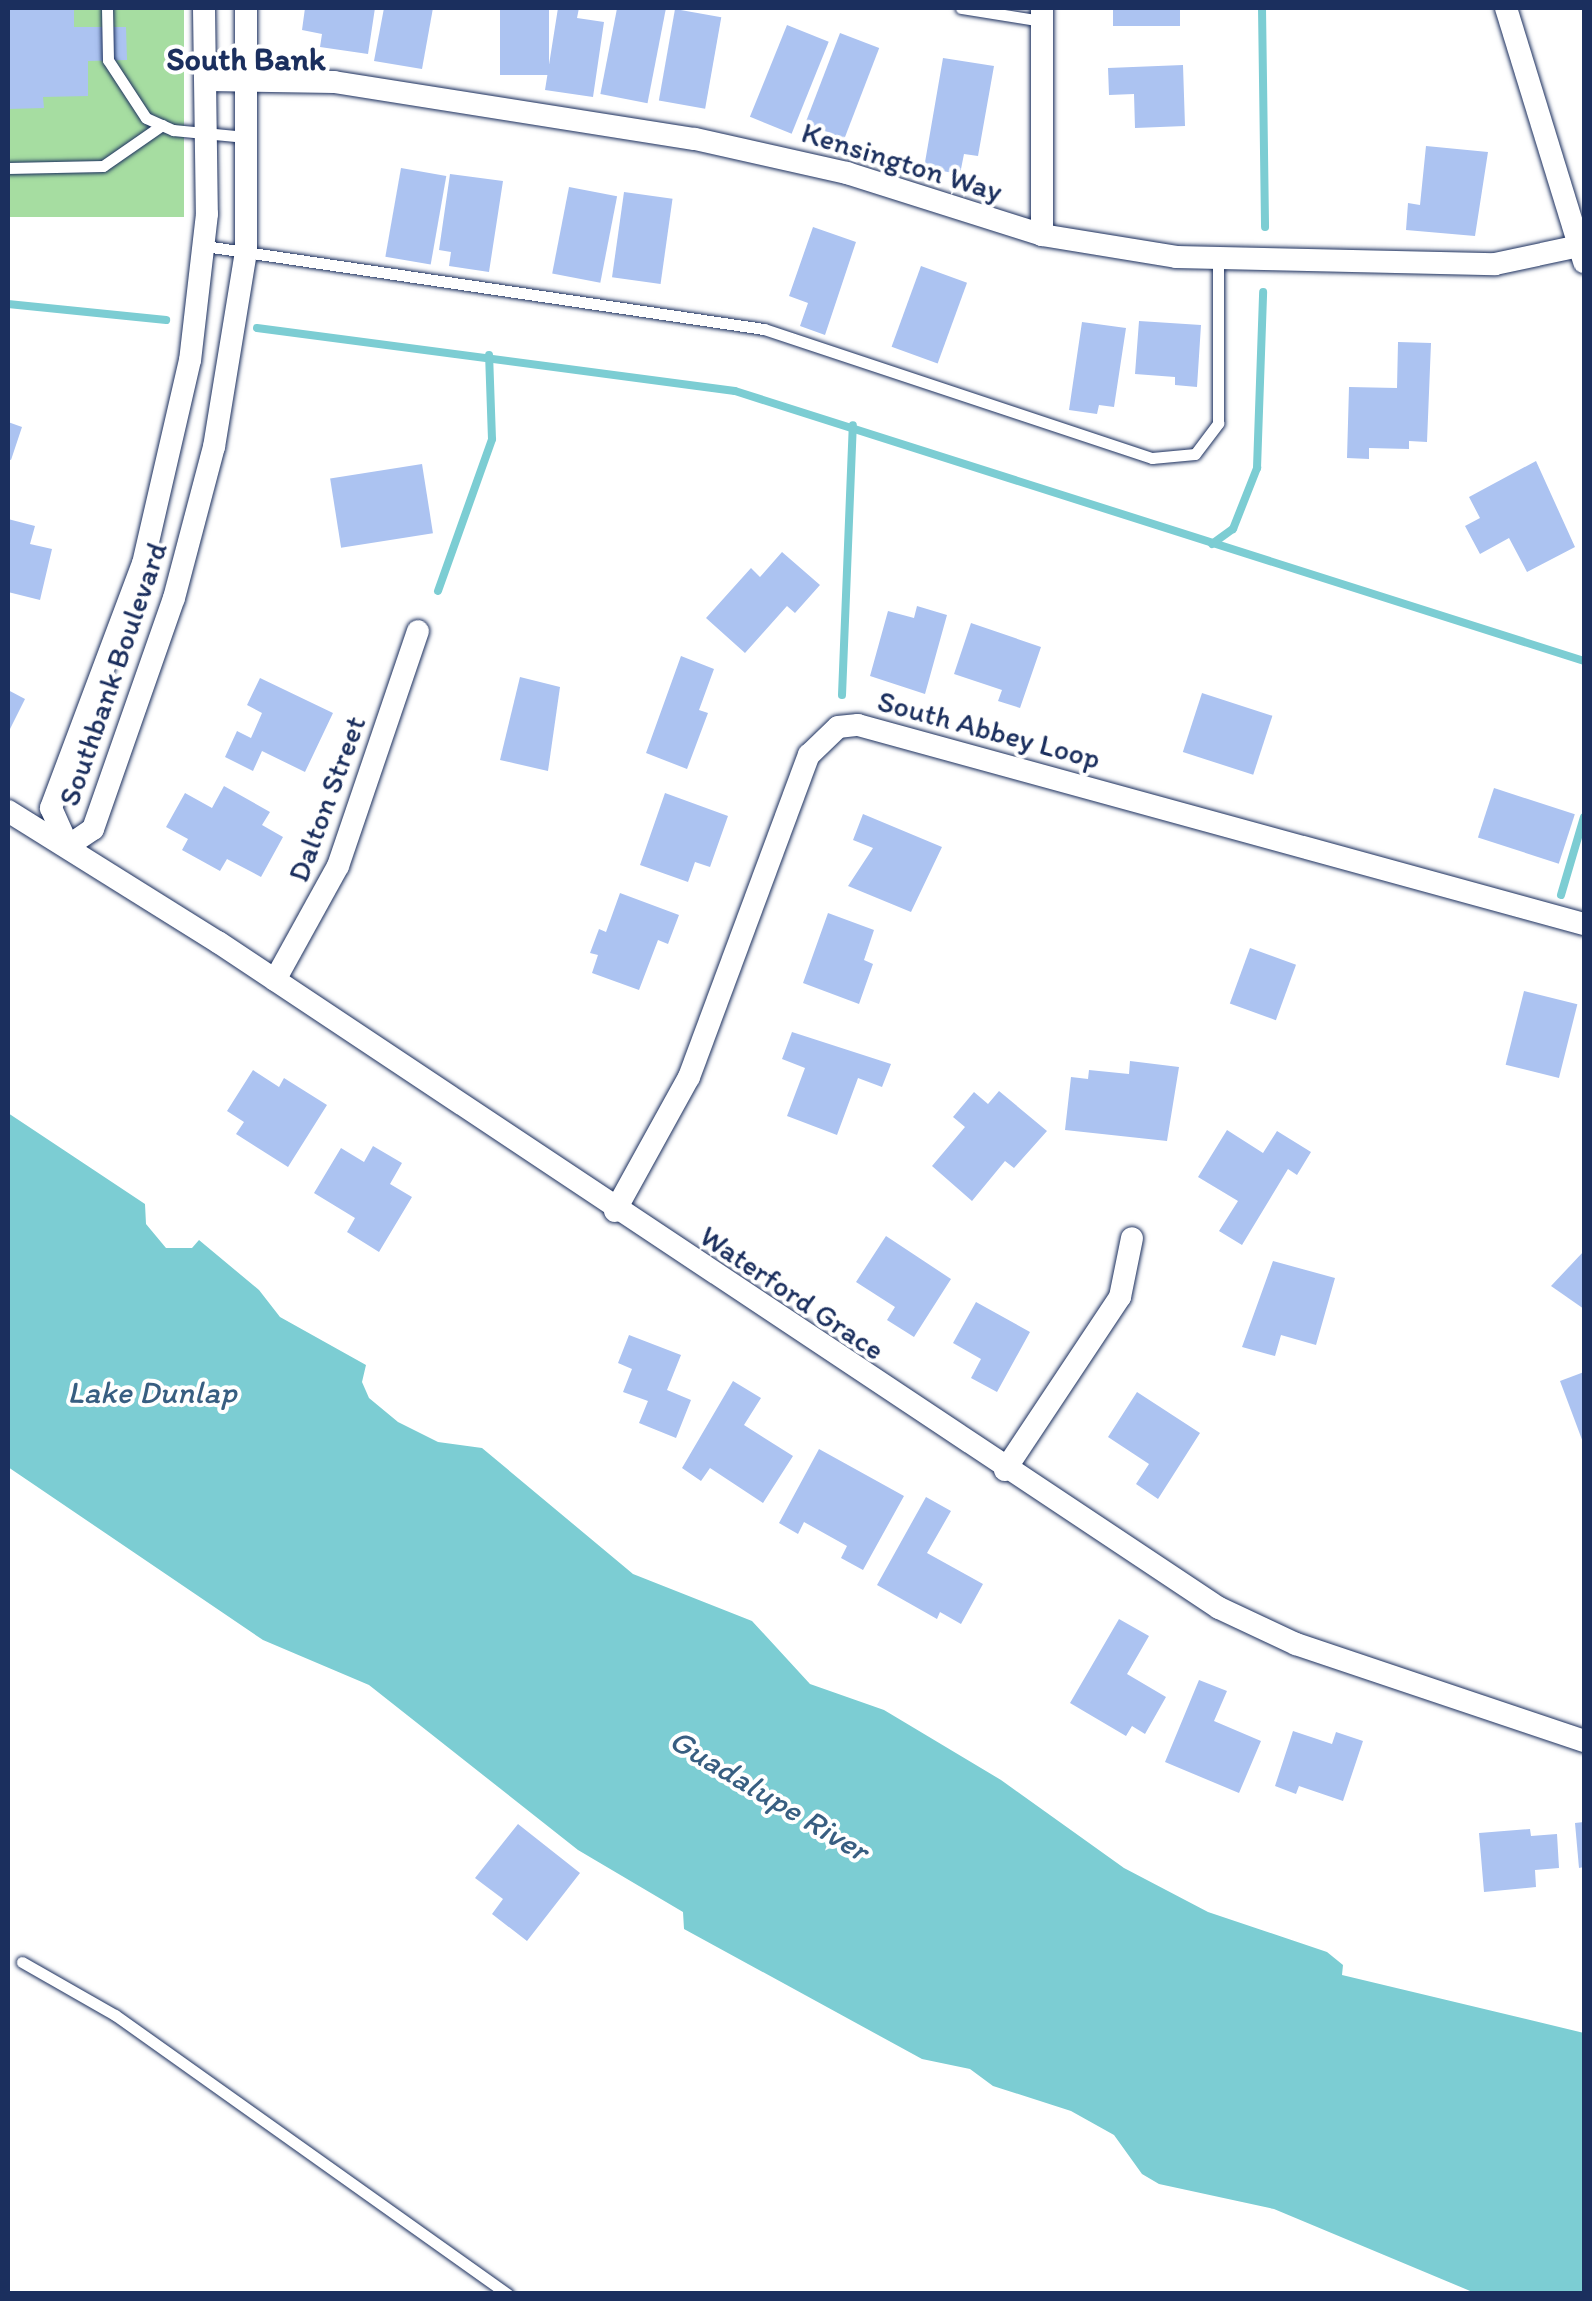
<!DOCTYPE html>
<style>
body{margin:0}
#map{position:relative;width:1592px;height:2301px;overflow:hidden;background:#fff;font-family:Itim,sans-serif}
div>[style]{position:absolute}
.green>*{inset:0;background:#a6dda1;transform-origin:0 0}
.water>*{inset:0;background:#7ccdd3}
.stream>*{height:8px;margin:-4px;padding:0 4px;transform-origin:4px;border-radius:4px;background:#7ccdd3}
.building>*{inset:0;background:#acc3f1;transform-origin:0 0}
.roads{filter:drop-shadow(0 0 2px #1b2f5e) drop-shadow(0 0 2px #1b2f5e)}
.service>*{height:11px;margin:-5.5px;padding:0 5.5px;transform-origin:5.5px;border-radius:5.5px;background:#fff}
.minor>*{height:22px;margin:-11px;padding:0 11px;transform-origin:11px;border-radius:11px;background:#fff}
span{translate:-50% -50%;white-space:nowrap;text-align:center;line-height:1.15;-webkit-text-stroke:8px #fff;paint-order:stroke}
.street-label{font-size:30px;color:#1b2f5e}
.neighbourhood-label{font-size:32px;color:#1b2f5e;font-weight:700}
.water-label{font-size:32px;color:#385e81;font-style:italic}
.frame{position:absolute;inset:0;border:10px solid #1b2f5e;pointer-events:none}
</style>
<div id="map">
<div class="green">
<i style="left:8px;top:8px;width:176px;height:209px"></i>
</div>
<div class="water">
<i style="clip-path:polygon(8px 1113px,145px 1204px,146px 1224px,166px 1248px,192px 1248px,199px 1240px,259px 1290px,280px 1317px,366px 1365px,362px 1382px,369px 1398px,398px 1422px,438px 1442px,482px 1448px,633px 1574px,752px 1621px,810px 1684px,884px 1710px,1001px 1780px,1124px 1868px,1208px 1912px,1327px 1952px,1343px 1965px,1342px 1975px,1584px 2033px,1584px 2293px,1475px 2293px,1274px 2209px,1159px 2184px,1142px 2174px,1114px 2135px,1071px 2111px,993px 2086px,970px 2069px,922px 2059px,684px 1929px,683px 1912px,578px 1850px,369px 1685px,263px 1640px,8px 1467px)"></i>
</div>
<div class="stream">
<i style="left:1262px;top:8px;width:219px;rotate:89.2deg"></i>
<i style="left:8px;top:304px;width:159px;rotate:5.8deg"></i>
<i style="left:257px;top:328px;width:482px;rotate:7.5deg"></i>
<i style="left:735px;top:391px;width:891px;rotate:17.64deg"></i>
<i style="left:1212px;top:544px;width:26px;rotate:-36deg"></i>
<i style="left:1233px;top:529px;width:66px;rotate:-68.5deg"></i>
<i style="left:1257px;top:468px;width:176px;rotate:-88deg"></i>
<i style="left:438px;top:591px;width:161px;rotate:-70.4deg"></i>
<i style="left:492px;top:439px;width:84px;rotate:-92deg"></i>
<i style="left:842px;top:695px;width:270px;rotate:-87.7deg"></i>
<i style="left:1561px;top:895px;width:81px;rotate:-73.6deg"></i>
</div>
<div class="building">
<i style="clip-path:polygon(8px 8px,74px 8px,74px 27px,126px 27px,127px 60px,88px 61px,88px 96px,43px 97px,44px 108px,8px 109px)"></i>
<i style="clip-path:polygon(305px 8px,375px 8px,368px 54px,320px 47px,322px 34px,302px 30px)"></i>
<i style="clip-path:polygon(384px 8px,433px 8px,422px 69px,374px 61px)"></i>
<i style="left:500px;top:8px;width:49px;height:67px"></i>
<i style="clip-path:polygon(558px 8px,579px 8px,577px 18px,604px 22px,593px 97px,545px 90px)"></i>
<i style="left:666px;top:8px;width:97px;height:48px;rotate:101deg"></i>
<i style="left:1113px;top:8px;width:67px;height:18px"></i>
<i style="left:675px;top:9px;width:47px;height:93px;rotate:10deg"></i>
<i style="left:787px;top:25px;width:45px;height:99px;rotate:22deg"></i>
<i style="left:840px;top:33px;width:42px;height:97px;rotate:21deg"></i>
<i style="clip-path:polygon(943px 58px,994px 66px,978px 156px,964px 154px,960px 174px,924px 168px)"></i>
<i style="clip-path:polygon(1183px 65px,1185px 126px,1135px 128px,1134px 94px,1109px 95px,1108px 68px)"></i>
<i style="clip-path:polygon(1426px 146px,1488px 152px,1475px 236px,1406px 230px,1408px 203px,1420px 205px)"></i>
<i style="left:401px;top:168px;width:46px;height:90px;rotate:10deg"></i>
<i style="clip-path:polygon(450px 174px,503px 181px,489px 272px,449px 266px,451px 252px,439px 250px)"></i>
<i style="left:569px;top:187px;width:49px;height:88px;rotate:11deg"></i>
<i style="left:624px;top:192px;width:49px;height:86px;rotate:8deg"></i>
<i style="clip-path:polygon(813px 227px,856px 242px,825px 335px,800px 326px,808px 303px,789px 296px)"></i>
<i style="left:921px;top:266px;width:49px;height:86px;rotate:20deg"></i>
<i style="clip-path:polygon(1139px 321px,1201px 325px,1197px 387px,1175px 385px,1175px 377px,1135px 374px)"></i>
<i style="clip-path:polygon(1082px 322px,1126px 328px,1114px 407px,1099px 405px,1097px 414px,1069px 410px)"></i>
<i style="clip-path:polygon(1398px 342px,1431px 343px,1427px 442px,1409px 441px,1409px 449px,1369px 448px,1369px 459px,1347px 458px,1349px 387px,1397px 388px)"></i>
<i style="clip-path:polygon(8px 422px,22px 427px,11px 460px,8px 459px)"></i>
<i style="clip-path:polygon(1536px 461px,1575px 547px,1527px 572px,1509px 538px,1480px 554px,1465px 526px,1480px 518px,1469px 497px)"></i>
<i style="left:422px;top:464px;width:70px;height:93px;rotate:81deg"></i>
<i style="clip-path:polygon(8px 519px,35px 526px,30px 544px,52px 549px,40px 600px,8px 592px)"></i>
<i style="clip-path:polygon(782px 552px,820px 585px,795px 613px,787px 606px,745px 653px,706px 618px,751px 568px,760px 577px)"></i>
<i style="clip-path:polygon(917px 606px,947px 615px,925px 694px,870px 676px,888px 611px,914px 618px)"></i>
<i style="clip-path:polygon(971px 623px,1041px 647px,1020px 708px,998px 701px,1002px 690px,954px 674px)"></i>
<i style="clip-path:polygon(681px 656px,714px 669px,699px 710px,708px 713px,687px 769px,646px 753px)"></i>
<i style="clip-path:polygon(520px 677px,560px 687px,548px 771px,500px 760px)"></i>
<i style="clip-path:polygon(260px 678px,333px 713px,305px 772px,262px 751px,253px 771px,225px 757px,237px 731px,251px 738px,262px 713px,247px 705px)"></i>
<i style="clip-path:polygon(8px 690px,25px 699px,8px 733px)"></i>
<i style="left:1202px;top:693px;width:74px;height:62px;rotate:18deg"></i>
<i style="clip-path:polygon(224px 786px,270px 812px,262px 825px,283px 837px,261px 877px,227px 859px,220px 871px,182px 850px,188px 839px,166px 827px,185px 793px,212px 808px)"></i>
<i style="left:1494px;top:788px;width:85px;height:52px;rotate:18deg"></i>
<i style="clip-path:polygon(665px 793px,728px 816px,710px 867px,695px 862px,688px 882px,640px 865px)"></i>
<i style="clip-path:polygon(863px 814px,942px 847px,911px 912px,848px 886px,873px 848px,853px 840px)"></i>
<i style="clip-path:polygon(620px 893px,679px 915px,668px 944px,658px 940px,639px 990px,592px 973px,598px 955px,590px 953px,599px 929px,606px 932px)"></i>
<i style="clip-path:polygon(828px 913px,874px 930px,864px 960px,873px 964px,859px 1004px,803px 983px)"></i>
<i style="left:1250px;top:948px;width:49px;height:59px;rotate:20deg"></i>
<i style="left:1524px;top:991px;width:55px;height:76px;rotate:14deg"></i>
<i style="clip-path:polygon(792px 1032px,891px 1064px,882px 1087px,858px 1078px,837px 1135px,787px 1116px,805px 1068px,782px 1059px)"></i>
<i style="clip-path:polygon(1130px 1061px,1179px 1067px,1167px 1141px,1065px 1130px,1071px 1077px,1088px 1079px,1089px 1070px,1129px 1074px)"></i>
<i style="clip-path:polygon(253px 1070px,279px 1087px,284px 1078px,327px 1105px,288px 1167px,236px 1134px,244px 1122px,227px 1111px)"></i>
<i style="clip-path:polygon(999px 1091px,1047px 1131px,1014px 1168px,1005px 1161px,972px 1201px,932px 1166px,965px 1127px,953px 1117px,974px 1092px,988px 1104px)"></i>
<i style="clip-path:polygon(1227px 1130px,1263px 1153px,1277px 1131px,1311px 1152px,1297px 1175px,1288px 1169px,1242px 1245px,1219px 1231px,1238px 1201px,1198px 1177px)"></i>
<i style="clip-path:polygon(373px 1146px,402px 1163px,390px 1184px,412px 1197px,379px 1252px,347px 1232px,355px 1218px,314px 1193px,341px 1148px,364px 1162px)"></i>
<i style="clip-path:polygon(886px 1236px,951px 1279px,914px 1337px,887px 1320px,895px 1307px,856px 1282px)"></i>
<i style="clip-path:polygon(1584px 1251px,1584px 1309px,1551px 1286px)"></i>
<i style="clip-path:polygon(1273px 1261px,1335px 1278px,1316px 1345px,1281px 1335px,1275px 1356px,1242px 1347px)"></i>
<i style="clip-path:polygon(976px 1302px,1030px 1332px,997px 1392px,971px 1378px,981px 1359px,953px 1343px)"></i>
<i style="clip-path:polygon(629px 1335px,681px 1355px,667px 1390px,691px 1400px,676px 1438px,639px 1423px,648px 1401px,623px 1392px,632px 1369px,618px 1363px)"></i>
<i style="clip-path:polygon(1584px 1372px,1584px 1445px,1560px 1381px)"></i>
<i style="clip-path:polygon(733px 1381px,761px 1398px,744px 1425px,793px 1456px,763px 1503px,710px 1468px,701px 1481px,682px 1468px)"></i>
<i style="clip-path:polygon(1137px 1392px,1200px 1433px,1158px 1499px,1136px 1484px,1149px 1464px,1108px 1437px)"></i>
<i style="clip-path:polygon(819px 1449px,904px 1496px,863px 1570px,841px 1558px,847px 1546px,804px 1522px,798px 1534px,779px 1523px)"></i>
<i style="clip-path:polygon(926px 1497px,951px 1511px,927px 1553px,983px 1584px,961px 1624px,940px 1612px,937px 1619px,877px 1585px)"></i>
<i style="clip-path:polygon(1119px 1619px,1149px 1636px,1127px 1674px,1166px 1697px,1145px 1734px,1132px 1726px,1126px 1736px,1070px 1703px)"></i>
<i style="clip-path:polygon(1199px 1680px,1227px 1691px,1214px 1721px,1261px 1741px,1239px 1793px,1165px 1762px)"></i>
<i style="clip-path:polygon(1293px 1731px,1332px 1744px,1336px 1732px,1363px 1741px,1343px 1801px,1299px 1786px,1296px 1794px,1275px 1786px)"></i>
<i style="clip-path:polygon(1584px 1822px,1584px 1867px,1579px 1868px,1575px 1823px)"></i>
<i style="clip-path:polygon(518px 1824px,580px 1873px,527px 1941px,492px 1914px,503px 1899px,475px 1878px)"></i>
<i style="clip-path:polygon(1530px 1829px,1531px 1836px,1557px 1834px,1559px 1868px,1535px 1870px,1536px 1887px,1484px 1892px,1479px 1833px)"></i>
</div>
<div class="roads">
<div class="service">
<i style="left:107px;top:8px;width:52px;rotate:88.9deg"></i>
<i style="left:108px;top:60px;width:69px;rotate:56.8deg"></i>
<i style="left:146px;top:118px;width:30px;rotate:24deg"></i>
<i style="left:173px;top:130px;width:73px;rotate:5.5deg"></i>
<i style="left:961px;top:8px;width:82px;rotate:9.1deg"></i>
<i style="left:8px;top:168px;width:95px;rotate:-1.2deg"></i>
<i style="left:103px;top:166px;width:72px;rotate:-34.8deg"></i>
<i style="left:205px;top:246px;width:565px;rotate:8.45deg"></i>
<i style="left:764px;top:329px;width:409px;rotate:18.4deg"></i>
<i style="left:1152px;top:458px;width:43px;rotate:-5.3deg"></i>
<i style="left:1195px;top:454px;width:39px;rotate:-53deg"></i>
<i style="left:1218px;top:423px;width:163px;rotate:-90deg"></i>
<i style="left:22px;top:1962px;width:107px;rotate:29.7deg"></i>
<i style="left:115px;top:2015px;width:482px;rotate:35.4deg"></i>
</div>
<div class="minor">
<i style="left:204px;top:8px;width:206px;rotate:89.2deg"></i>
<i style="left:207px;top:214px;width:147px;rotate:96.6deg"></i>
<i style="left:190px;top:360px;width:208px;rotate:103deg"></i>
<i style="left:143px;top:563px;width:262px;rotate:110.6deg"></i>
<i style="left:51px;top:808px;width:42px;rotate:65.9deg"></i>
<i style="left:68px;top:846px;width:30px;rotate:-34deg"></i>
<i style="left:93px;top:829px;width:245px;rotate:-70.7deg"></i>
<i style="left:174px;top:598px;width:156px;rotate:-75.2deg"></i>
<i style="left:214px;top:447px;width:198px;rotate:-80.7deg"></i>
<i style="left:246px;top:252px;width:244px;rotate:-90deg"></i>
<i style="left:1042px;top:8px;width:227px;rotate:90deg"></i>
<i style="left:1506px;top:8px;width:266px;rotate:72.9deg"></i>
<i style="left:208px;top:80px;width:126px;rotate:0.9deg"></i>
<i style="left:334px;top:82px;width:365px;rotate:9deg"></i>
<i style="left:695px;top:139px;width:156px;rotate:12.6deg"></i>
<i style="left:847px;top:173px;width:205px;rotate:17.6deg"></i>
<i style="left:1042px;top:235px;width:136px;rotate:9.3deg"></i>
<i style="left:1176px;top:257px;width:319px;rotate:1.3deg"></i>
<i style="left:1495px;top:264px;width:86px;rotate:-12.1deg"></i>
<i style="left:8px;top:811px;width:248px;rotate:32deg"></i>
<i style="left:218px;top:942px;width:1202px;rotate:33.64deg"></i>
<i style="left:1219px;top:1608px;width:85px;rotate:25.1deg"></i>
<i style="left:1296px;top:1644px;width:304px;rotate:18.6deg"></i>
<i style="left:275px;top:980px;width:130px;rotate:-61.1deg"></i>
<i style="left:338px;top:866px;width:248px;rotate:-71.2deg"></i>
<i style="left:615px;top:1211px;width:153px;rotate:-61.1deg"></i>
<i style="left:689px;top:1077px;width:344px;rotate:-69.6deg"></i>
<i style="left:809px;top:755px;width:40px;rotate:-44deg"></i>
<i style="left:838px;top:727px;width:20px;rotate:-6deg"></i>
<i style="left:858px;top:725px;width:753px;rotate:15.33deg"></i>
<i style="left:1005px;top:1470px;width:208px;rotate:-56.4deg"></i>
<i style="left:1120px;top:1297px;width:60px;rotate:-78.5deg"></i>
</div>
</div>
<div class="street-label">
<span style="left:902px;top:162px;rotate:17deg">Kensington Way</span>
<span style="left:113px;top:674px;rotate:-71deg">Southbank Boulevard</span>
<span style="left:989px;top:730px;rotate:15deg">South Abbey Loop</span>
<span style="left:327px;top:799px;rotate:-70deg">Dalton Street</span>
<span style="left:792px;top:1293px;rotate:34deg">Waterford Grace</span>
</div>
<div class="neighbourhood-label">
<span style="left:246px;top:59px">South Bank</span>
</div>
<div class="water-label">
<span style="left:152px;top:1392px">Lake Dunlap</span>
<span style="left:769px;top:1795px;rotate:31deg">Guadalupe River</span>
</div>
<div class="frame"></div>
</div>
